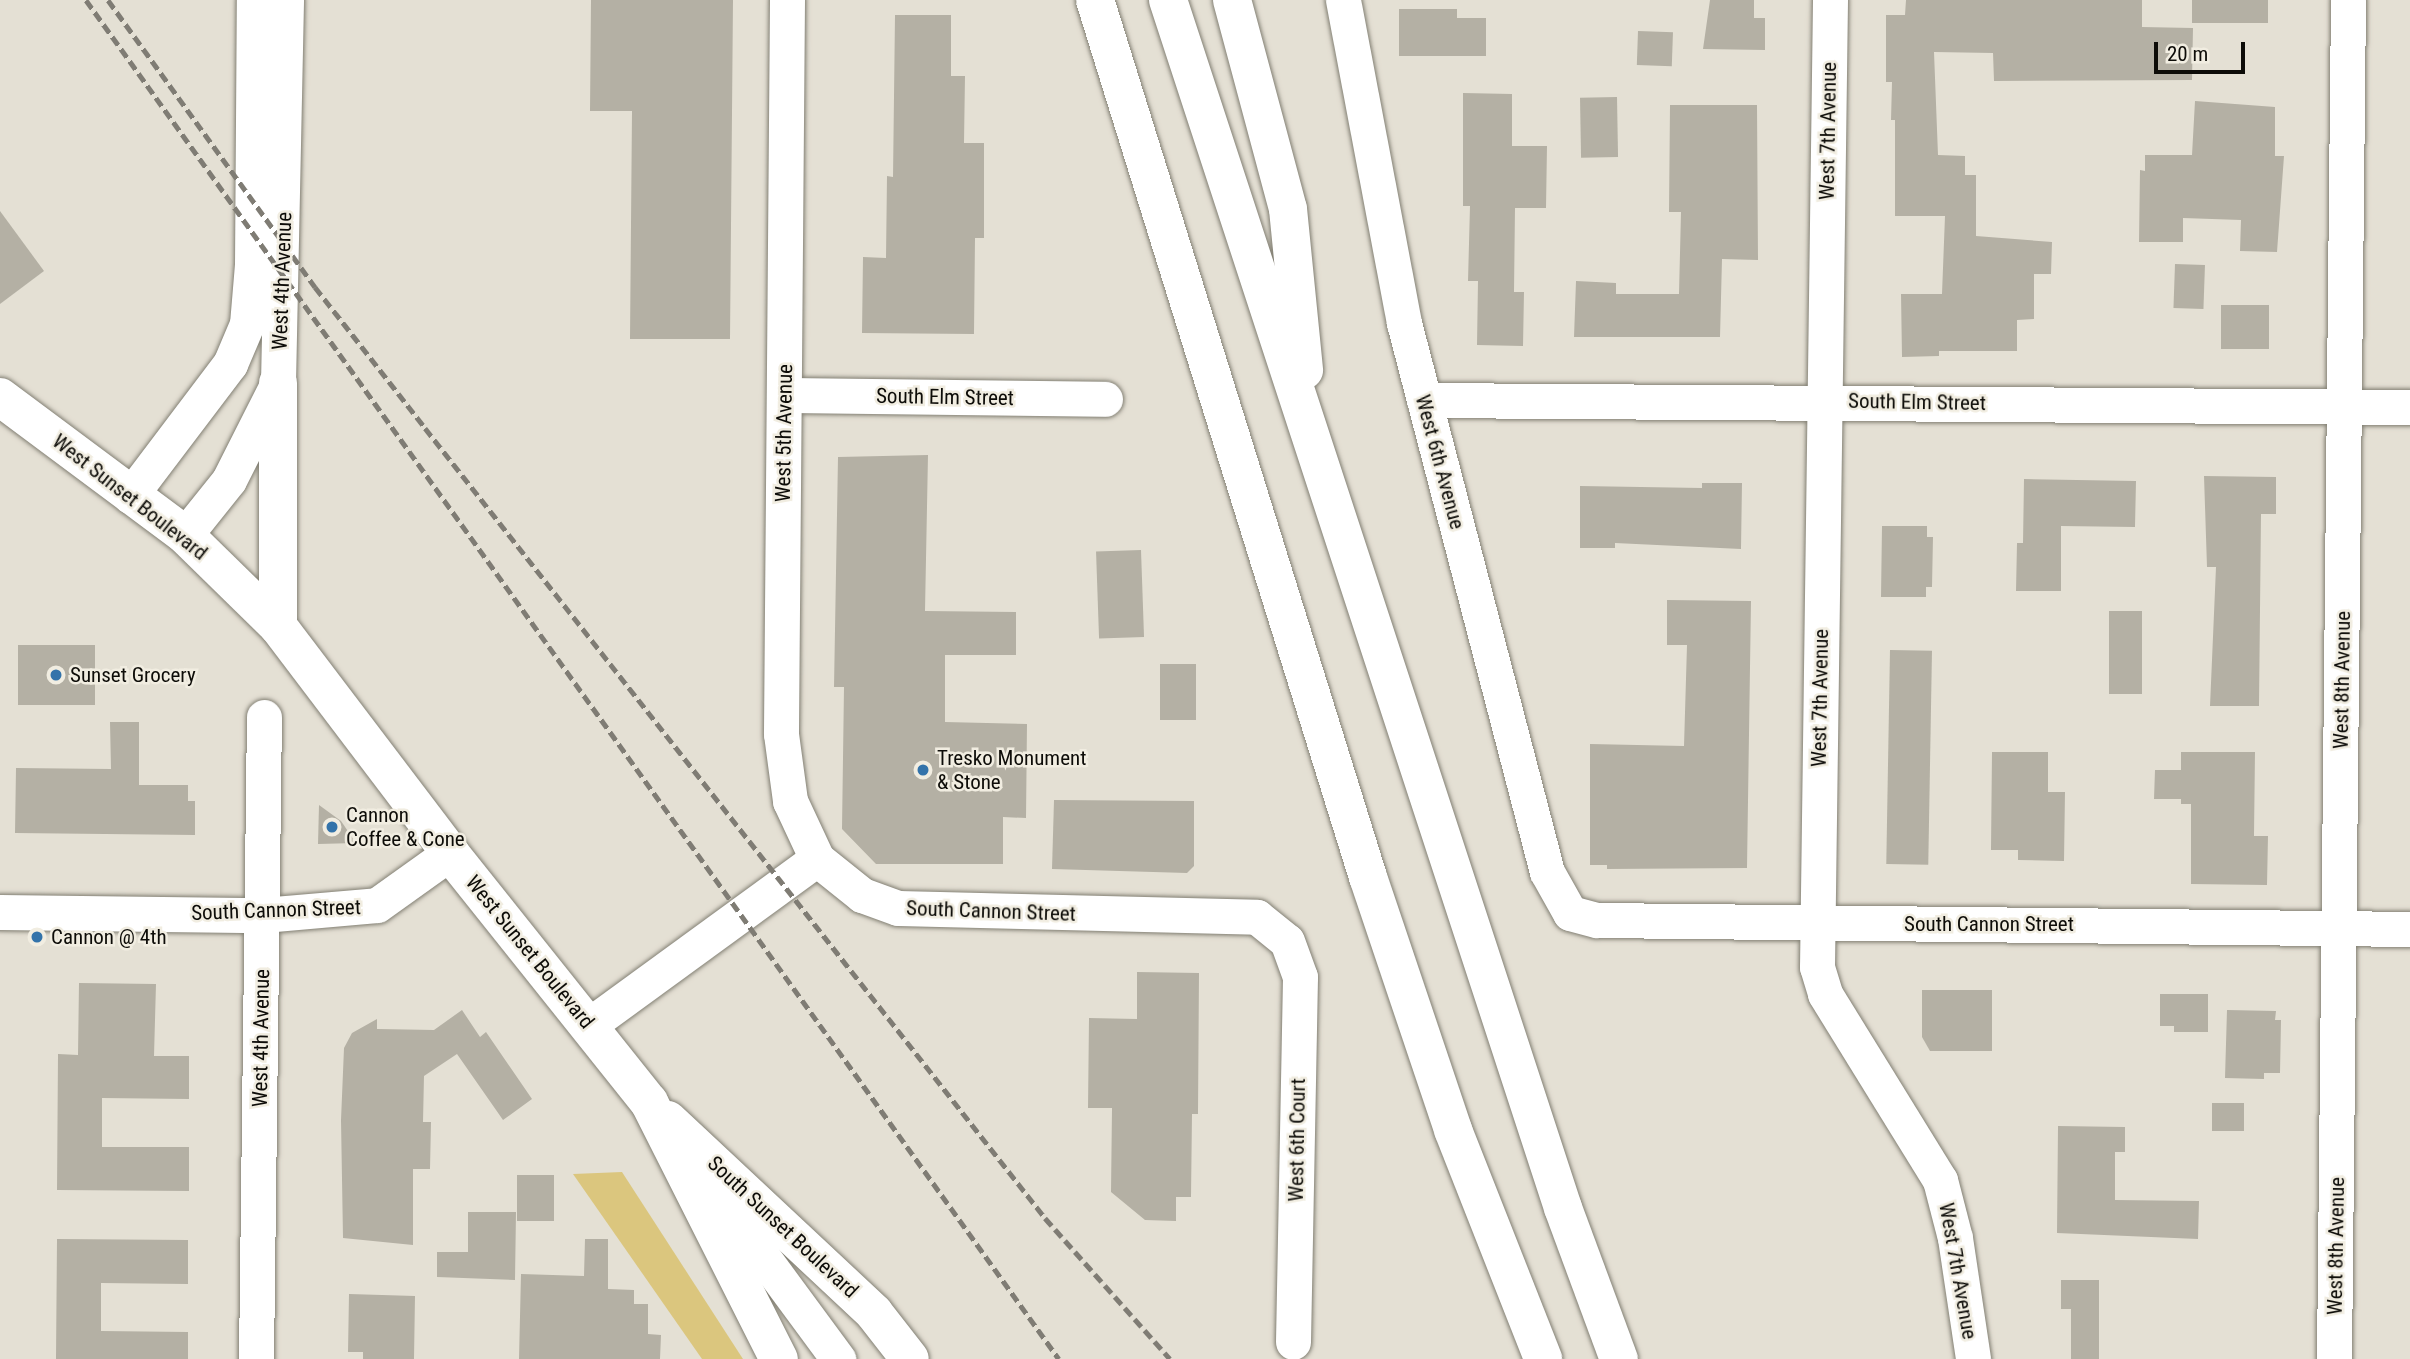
<!DOCTYPE html>
<style>
body{margin:0}
#map{position:relative;width:2410px;height:1359px;overflow:hidden;background:#e4e0d4;font-family:"Roboto Condensed",sans-serif}
div>[style]{position:absolute}
.green>*{inset:0;background:#dbc67e}
.building>*{inset:0;background:#b4b0a4;transform-origin:0 0}
.roads{filter:drop-shadow(0 0 2px #827f73) drop-shadow(0 0 2px #827f73)}
.minor>*{height:35px;margin:-17.5px;padding:0 17.5px;transform-origin:17.5px;border-radius:17.5px;background:#fff}
.major>*{height:38px;margin:-19px;padding:0 19px;transform-origin:19px;border-radius:19px;background:#fff}
.highway>*{height:38px;margin:-19px;padding:0 19px;transform-origin:19px;border-radius:19px;background:#fff}
.rail>*{height:5px;margin-top:-2.5px;transform-origin:0;background:repeating-linear-gradient(90deg,#7f7c74 0 10px,transparent 0 15px)}
.dots>*{width:19px;height:19px;translate:-50% -50%;box-sizing:border-box;border:4px solid #f1ede1;border-radius:50%}
span{translate:-50% -50%;white-space:nowrap;text-align:center;line-height:1.15;-webkit-text-stroke:5px #f1ede1;paint-order:stroke}
.street-label{font-size:21px;color:#0d0c08}
.poi-label{font-size:21px;color:#0d0c08}
.left{translate:0 -50%;text-align:left}
.scale{position:absolute;left:2154px;top:42px;width:91px;height:32px;box-sizing:border-box;border:4px solid #0d0c08;border-top:0;padding-left:9px;font-size:21px;line-height:24px;white-space:nowrap;color:#0d0c08;-webkit-text-stroke:5px #f1ede1;paint-order:stroke}
</style>
<div id="map">
<div class="green">
<i style="clip-path:polygon(622px 1172px,743px 1359px,702px 1359px,573px 1174px)"></i>
</div>
<div class="building">
<i style="clip-path:polygon(591px 0,733px 0,730px 339px,630px 339px,632px 111px,590px 111px)"></i>
<i style="clip-path:polygon(1710px 0,1754px 0,1754px 18px,1765px 18px,1765px 50px,1703px 49px)"></i>
<i style="clip-path:polygon(1906px 0,2142px 0,2142px 27px,2193px 28px,2192px 80px,1994px 81px,1993px 53px,1934px 52px,1938px 155px,1965px 156px,1965px 175px,1976px 175px,1976px 236px,2052px 242px,2051px 274px,2034px 274px,2034px 319px,2017px 320px,2017px 351px,1939px 351px,1939px 356px,1902px 357px,1901px 294px,1942px 294px,1945px 216px,1895px 216px,1895px 120px,1891px 120px,1892px 82px,1886px 82px,1886px 15px,1905px 15px)"></i>
<i style="left:2192px;top:0;width:76px;height:23px"></i>
<i style="clip-path:polygon(1399px 9px,1457px 9px,1457px 18px,1486px 18px,1486px 56px,1399px 56px)"></i>
<i style="clip-path:polygon(895px 15px,951px 15px,951px 76px,965px 76px,964px 143px,984px 143px,984px 238px,975px 238px,974px 334px,862px 333px,863px 257px,886px 258px,887px 176px,893px 177px)"></i>
<i style="left:1638px;top:31px;width:35px;height:34px;rotate:2deg"></i>
<i style="clip-path:polygon(1463px 93px,1512px 94px,1512px 146px,1547px 146px,1546px 208px,1515px 208px,1514px 292px,1524px 292px,1523px 346px,1477px 345px,1478px 281px,1468px 281px,1470px 206px,1463px 206px)"></i>
<i style="left:1617px;top:97px;width:60px;height:37px;rotate:89deg"></i>
<i style="clip-path:polygon(2195px 101px,2275px 107px,2275px 156px,2284px 156px,2277px 252px,2240px 251px,2241px 220px,2183px 218px,2183px 242px,2139px 242px,2140px 170px,2145px 171px,2145px 155px,2192px 155px)"></i>
<i style="clip-path:polygon(1670px 105px,1757px 105px,1758px 260px,1722px 259px,1720px 337px,1574px 337px,1576px 281px,1616px 283px,1616px 294px,1679px 294px,1681px 212px,1669px 212px)"></i>
<i style="clip-path:polygon(0 211px,44px 271px,0 304px)"></i>
<i style="left:2175px;top:264px;width:30px;height:44px;rotate:2deg"></i>
<i style="left:2221px;top:305px;width:48px;height:44px"></i>
<i style="clip-path:polygon(928px 455px,925px 611px,1016px 612px,1016px 655px,945px 655px,945px 722px,1027px 724px,1026px 818px,1003px 817px,1003px 864px,876px 864px,842px 829px,844px 687px,834px 687px,838px 457px)"></i>
<i style="clip-path:polygon(2204px 476px,2276px 477px,2276px 514px,2261px 514px,2259px 706px,2210px 706px,2216px 567px,2207px 567px)"></i>
<i style="clip-path:polygon(2024px 479px,2136px 481px,2135px 527px,2061px 526px,2061px 591px,2016px 591px,2017px 543px,2023px 543px)"></i>
<i style="clip-path:polygon(1702px 483px,1742px 483px,1741px 549px,1615px 543px,1615px 548px,1580px 548px,1580px 486px,1702px 488px)"></i>
<i style="clip-path:polygon(1882px 526px,1927px 526px,1927px 537px,1933px 537px,1932px 587px,1926px 587px,1926px 597px,1881px 597px)"></i>
<i style="left:1141px;top:550px;width:87px;height:45px;rotate:88deg"></i>
<i style="clip-path:polygon(1667px 600px,1751px 601px,1747px 868px,1607px 869px,1607px 865px,1590px 865px,1590px 744px,1684px 746px,1687px 645px,1667px 645px)"></i>
<i style="left:2109px;top:611px;width:33px;height:83px"></i>
<i style="left:18px;top:645px;width:77px;height:60px"></i>
<i style="left:1890px;top:650px;width:42px;height:214px;rotate:1deg"></i>
<i style="left:1160px;top:664px;width:36px;height:56px"></i>
<i style="clip-path:polygon(110px 722px,139px 722px,139px 785px,188px 785px,188px 801px,195px 801px,195px 835px,15px 833px,16px 768px,111px 769px)"></i>
<i style="clip-path:polygon(1992px 752px,2048px 752px,2048px 792px,2065px 792px,2064px 861px,2018px 860px,2018px 850px,1991px 850px)"></i>
<i style="clip-path:polygon(2181px 752px,2255px 752px,2254px 836px,2268px 836px,2267px 885px,2191px 884px,2191px 804px,2181px 804px,2181px 799px,2154px 799px,2155px 770px,2181px 770px)"></i>
<i style="clip-path:polygon(1054px 800px,1194px 801px,1194px 866px,1187px 873px,1052px 869px)"></i>
<i style="clip-path:polygon(319px 805px,341px 821px,356px 843px,318px 844px)"></i>
<i style="clip-path:polygon(1137px 972px,1199px 973px,1198px 1114px,1192px 1114px,1191px 1197px,1176px 1197px,1176px 1221px,1145px 1220px,1111px 1192px,1112px 1108px,1088px 1108px,1089px 1018px,1137px 1019px)"></i>
<i style="clip-path:polygon(79px 983px,156px 984px,154px 1056px,189px 1056px,189px 1099px,102px 1098px,102px 1147px,189px 1147px,189px 1191px,57px 1190px,58px 1054px,78px 1055px)"></i>
<i style="clip-path:polygon(1922px 990px,1992px 990px,1992px 1051px,1930px 1051px,1922px 1037px)"></i>
<i style="clip-path:polygon(2160px 994px,2208px 994px,2208px 1032px,2174px 1032px,2174px 1026px,2160px 1026px)"></i>
<i style="clip-path:polygon(462px 1010px,480px 1037px,486px 1032px,532px 1099px,503px 1120px,457px 1054px,424px 1076px,423px 1122px,431px 1122px,430px 1169px,413px 1169px,413px 1245px,343px 1238px,341px 1120px,344px 1048px,352px 1033px,377px 1019px,377px 1029px,434px 1030px)"></i>
<i style="clip-path:polygon(2227px 1010px,2276px 1011px,2275px 1020px,2281px 1020px,2280px 1073px,2264px 1073px,2264px 1079px,2225px 1078px)"></i>
<i style="left:2212px;top:1103px;width:32px;height:28px"></i>
<i style="clip-path:polygon(2058px 1126px,2125px 1127px,2125px 1152px,2115px 1152px,2115px 1200px,2199px 1201px,2198px 1239px,2057px 1233px)"></i>
<i style="left:517px;top:1175px;width:37px;height:46px"></i>
<i style="clip-path:polygon(468px 1212px,516px 1212px,515px 1280px,437px 1277px,437px 1252px,468px 1252px)"></i>
<i style="clip-path:polygon(57px 1239px,188px 1240px,188px 1284px,101px 1283px,101px 1331px,188px 1332px,188px 1359px,56px 1359px)"></i>
<i style="clip-path:polygon(585px 1239px,608px 1239px,608px 1289px,634px 1290px,634px 1304px,648px 1304px,648px 1334px,661px 1335px,660px 1359px,519px 1359px,521px 1274px,584px 1276px)"></i>
<i style="clip-path:polygon(2061px 1280px,2099px 1280px,2099px 1359px,2071px 1359px,2071px 1309px,2061px 1309px)"></i>
<i style="clip-path:polygon(349px 1294px,415px 1296px,414px 1359px,363px 1359px,363px 1352px,348px 1352px)"></i>
</div>
<div class="roads">
<div class="minor">
<i style="left:787px;top:0;width:734px;rotate:90.47deg"></i>
<i style="left:781px;top:734px;width:68px;rotate:82.3deg"></i>
<i style="left:790px;top:801px;width:64px;rotate:65deg"></i>
<i style="left:817px;top:859px;width:58px;rotate:38.7deg"></i>
<i style="left:862px;top:895px;width:38px;rotate:20deg"></i>
<i style="left:898px;top:908px;width:359px;rotate:1.4deg"></i>
<i style="left:1257px;top:917px;width:38px;rotate:39deg"></i>
<i style="left:1287px;top:941px;width:38px;rotate:70deg"></i>
<i style="left:1300px;top:977px;width:365px;rotate:91.1deg"></i>
<i style="left:1343px;top:0;width:329px;rotate:79.3deg"></i>
<i style="left:1404px;top:323px;width:567px;rotate:75.4deg"></i>
<i style="left:1547px;top:872px;width:47px;rotate:60.7deg"></i>
<i style="left:1570px;top:913px;width:28px;rotate:15deg"></i>
<i style="left:1597px;top:920px;width:813px;rotate:0.63deg"></i>
<i style="left:1830px;top:0;width:967px;rotate:90.77deg"></i>
<i style="left:1817px;top:967px;width:28px;rotate:73deg"></i>
<i style="left:1825px;top:994px;width:219px;rotate:58.3deg"></i>
<i style="left:1940px;top:1180px;width:60px;rotate:75.5deg"></i>
<i style="left:1955px;top:1238px;width:122px;rotate:81.5deg"></i>
<i style="left:785px;top:395px;width:320px;rotate:0.7deg"></i>
<i style="left:1424px;top:400px;width:986px;rotate:0.41deg"></i>
<i style="left:130px;top:496px;width:166px;rotate:-52.9deg"></i>
<i style="left:230px;top:364px;width:43px;rotate:-67deg"></i>
<i style="left:247px;top:324px;width:60px;rotate:-85.2deg"></i>
<i style="left:252px;top:264px;width:264px;rotate:-89.6deg"></i>
<i style="left:185px;top:535px;width:70px;rotate:-51.3deg"></i>
<i style="left:229px;top:480px;width:109px;rotate:-63.2deg"></i>
<i style="left:278px;top:383px;width:383px;rotate:-88.8deg"></i>
<i style="left:0;top:912px;width:263px;rotate:0.7deg"></i>
<i style="left:263px;top:915px;width:114px;rotate:-5deg"></i>
<i style="left:377px;top:905px;width:90px;rotate:-35.5deg"></i>
<i style="left:589px;top:1025px;width:282px;rotate:-36.1deg"></i>
<i style="left:690px;top:1158px;width:250px;rotate:53.6deg"></i>
<i style="left:256px;top:1359px;width:642px;rotate:-89.29deg"></i>
<i style="left:2334px;top:1359px;width:1359px;rotate:-89.41deg"></i>
</div>
<div class="major">
<i style="left:278px;top:383px;width:243px;rotate:90deg"></i>
<i style="left:0;top:397px;width:231px;rotate:36.7deg"></i>
<i style="left:185px;top:535px;width:130px;rotate:44.4deg"></i>
<i style="left:278px;top:626px;width:285px;rotate:52.8deg"></i>
<i style="left:450px;top:853px;width:319px;rotate:51.4deg"></i>
<i style="left:649px;top:1102px;width:288px;rotate:63.2deg"></i>
<i style="left:668px;top:1120px;width:282px;rotate:43.1deg"></i>
<i style="left:874px;top:1313px;width:58px;rotate:52deg"></i>
</div>
<div class="highway">
<i style="left:1095px;top:0;width:919px;rotate:72.71deg"></i>
<i style="left:1368px;top:877px;width:267px;rotate:71.4deg"></i>
<i style="left:1453px;top:1130px;width:246px;rotate:68.5deg"></i>
<i style="left:1168px;top:0;width:1271px;rotate:71.89deg"></i>
<i style="left:1563px;top:1208px;width:161px;rotate:69.7deg"></i>
<i style="left:1232px;top:0;width:216px;rotate:75deg"></i>
<i style="left:1288px;top:209px;width:162px;rotate:84.3deg"></i>
</div>
</div>
<div class="rail">
<i style="left:86px;top:0;width:1671px;rotate:54.4deg"></i>
<i style="left:108px;top:0;width:354px;rotate:54.2deg"></i>
<i style="left:315px;top:287px;width:179px;rotate:52deg"></i>
<i style="left:425px;top:428px;width:1004px;rotate:51.87deg"></i>
<i style="left:1045px;top:1218px;width:188px;rotate:48.4deg"></i>
</div>
<div class="dots">
<i style="left:56px;top:675px;background:#3373aa"></i>
<i style="left:923px;top:770px;background:#3373aa"></i>
<i style="left:332px;top:827px;background:#3373aa"></i>
<i style="left:37px;top:937px;background:#3373aa"></i>
</div>
<div class="street-label">
<span style="left:1828px;top:131px;rotate:-89deg">West 7th Avenue</span>
<span style="left:282px;top:281px;rotate:-88deg">West 4th Avenue</span>
<span style="left:945px;top:397px;rotate:1deg">South Elm Street</span>
<span style="left:1917px;top:402px;rotate:1deg">South Elm Street</span>
<span style="left:784px;top:433px;rotate:-89deg">West 5th Avenue</span>
<span style="left:1440px;top:462px;rotate:75deg">West 6th Avenue</span>
<span style="left:130px;top:497px;rotate:38deg">West Sunset Boulevard</span>
<span style="left:2342px;top:680px;rotate:-89deg">West 8th Avenue</span>
<span style="left:1820px;top:698px;rotate:-89deg">West 7th Avenue</span>
<span style="left:276px;top:910px;rotate:-2deg">South Cannon Street</span>
<span style="left:991px;top:911px;rotate:2deg">South Cannon Street</span>
<span style="left:1989px;top:924px">South Cannon Street</span>
<span style="left:530px;top:952px;rotate:51deg">West Sunset Boulevard</span>
<span style="left:261px;top:1038px;rotate:-89deg">West 4th Avenue</span>
<span style="left:1297px;top:1140px;rotate:-89deg">West 6th Court</span>
<span style="left:783px;top:1227px;rotate:43deg">South Sunset Boulevard</span>
<span style="left:2336px;top:1246px;rotate:-89deg">West 8th Avenue</span>
<span style="left:1958px;top:1271px;rotate:80deg">West 7th Avenue</span>
</div>
<div class="poi-label">
<span class="left" style="left:70px;top:675px">Sunset Grocery</span>
<span class="left" style="left:937px;top:770px">Tresko Monument<br>&amp; Stone</span>
<span class="left" style="left:346px;top:827px">Cannon<br>Coffee &amp; Cone</span>
<span class="left" style="left:51px;top:937px">Cannon @ 4th</span>
</div>
<div class="scale">20 m</div>
</div>
